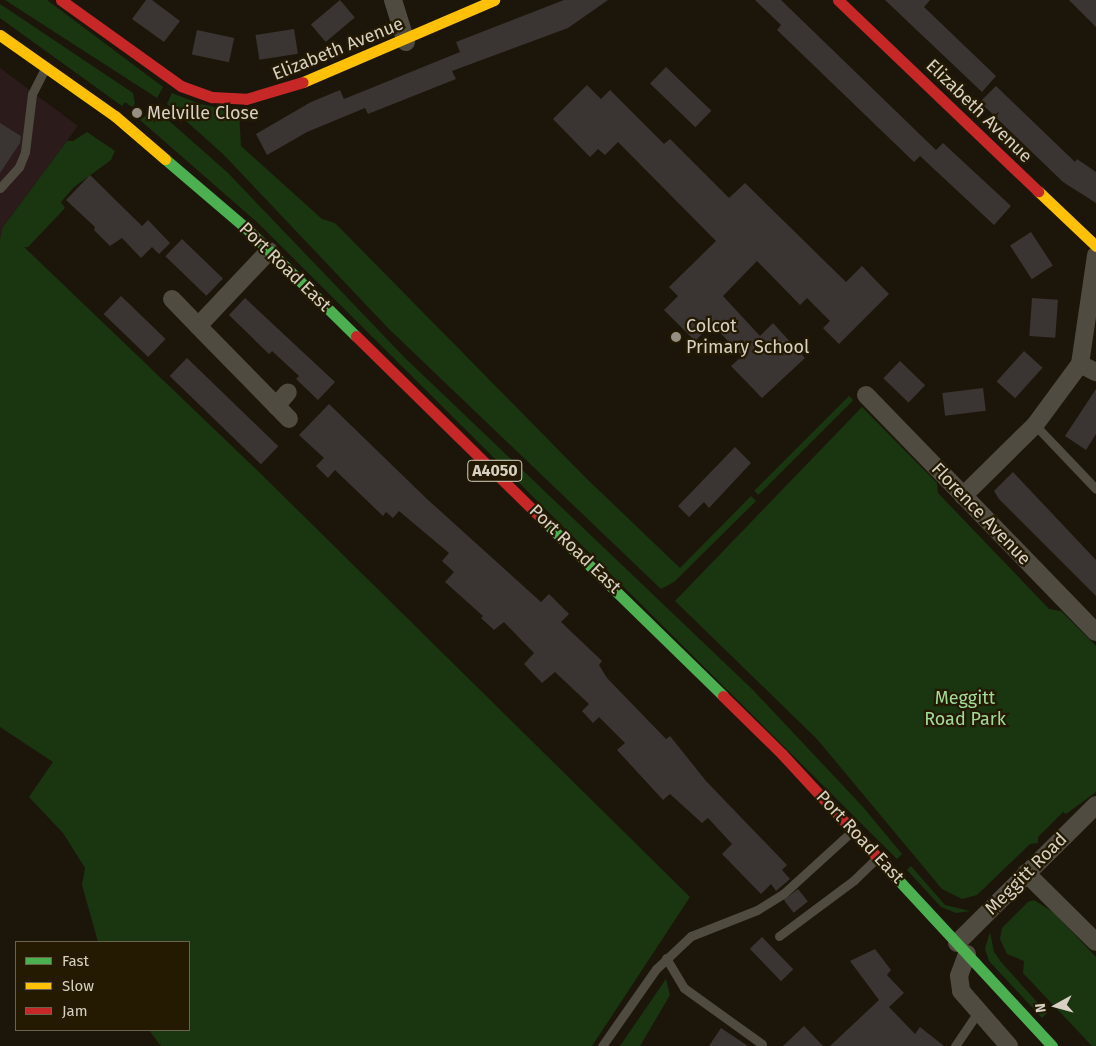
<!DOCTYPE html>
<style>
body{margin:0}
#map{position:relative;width:1096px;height:1046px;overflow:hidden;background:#1c160a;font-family:"Fira Sans",sans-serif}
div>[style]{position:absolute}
.commercial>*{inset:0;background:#2c1b1b}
.green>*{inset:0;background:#193611;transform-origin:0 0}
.building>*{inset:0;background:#3a3432;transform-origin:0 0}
.lane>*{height:9px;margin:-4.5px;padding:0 4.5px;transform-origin:4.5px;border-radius:4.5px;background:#504b41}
.street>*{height:18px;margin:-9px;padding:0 9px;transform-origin:9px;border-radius:9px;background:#504b41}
.fast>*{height:11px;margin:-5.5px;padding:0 5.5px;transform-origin:5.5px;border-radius:5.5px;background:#4caf50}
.slow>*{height:11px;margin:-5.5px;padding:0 5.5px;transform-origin:5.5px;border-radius:5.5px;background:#ffc107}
.jam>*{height:11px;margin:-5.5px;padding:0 5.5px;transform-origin:5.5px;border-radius:5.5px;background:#c62828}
.dots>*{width:14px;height:14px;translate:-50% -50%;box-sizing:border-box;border:2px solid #241a02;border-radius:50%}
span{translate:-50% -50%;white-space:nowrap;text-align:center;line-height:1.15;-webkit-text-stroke:4.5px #241a02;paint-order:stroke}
.shield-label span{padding:1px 4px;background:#241a02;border:1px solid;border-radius:4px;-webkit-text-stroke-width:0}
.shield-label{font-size:16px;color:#d8d1c3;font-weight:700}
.street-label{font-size:18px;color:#d8d1c3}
.poi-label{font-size:18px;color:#d8d1c3}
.left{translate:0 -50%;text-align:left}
.park-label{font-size:18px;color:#a0db94}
.legend{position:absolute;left:15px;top:941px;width:175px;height:90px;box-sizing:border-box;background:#241a02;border:1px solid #6c634f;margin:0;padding:6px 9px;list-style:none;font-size:15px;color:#d8d1c3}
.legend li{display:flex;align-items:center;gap:10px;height:25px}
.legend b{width:25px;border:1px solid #6c634f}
.north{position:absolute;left:1031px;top:981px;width:50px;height:50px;-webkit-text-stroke:4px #241a02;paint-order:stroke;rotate:263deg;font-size:14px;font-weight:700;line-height:20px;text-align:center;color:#d8d1c3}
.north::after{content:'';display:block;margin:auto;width:18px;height:22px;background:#d8d1c3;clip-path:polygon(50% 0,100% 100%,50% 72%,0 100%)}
</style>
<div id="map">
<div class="commercial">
<i style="clip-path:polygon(0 68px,78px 126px,3px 227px,0 239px)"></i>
</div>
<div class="green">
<i style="clip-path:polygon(5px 0,47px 0,163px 87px,157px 98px)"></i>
<i style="clip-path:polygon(0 4px,133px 93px,135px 104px,132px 107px,125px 102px,122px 106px,0 18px)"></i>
<i style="clip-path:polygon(172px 93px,200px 104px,239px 112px,241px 146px,322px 219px,335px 223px,587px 479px,680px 568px,751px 496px,756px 501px,674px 582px,661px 589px,388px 328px,223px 154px,167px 104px)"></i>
<i style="clip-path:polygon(153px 110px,167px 119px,228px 173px,405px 358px,753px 690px,863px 807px,902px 854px,897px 859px,257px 222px,140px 120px)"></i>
<i style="clip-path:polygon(87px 132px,115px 151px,111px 160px,74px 187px,61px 202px,65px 208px,28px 247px,24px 247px,260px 473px,690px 897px,592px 1046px,161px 1046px,149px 1030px,189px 1030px,189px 942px,98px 942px,82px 885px,85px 868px,63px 833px,29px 797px,53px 762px,0 727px,0 239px,3px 227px,67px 141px,73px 141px)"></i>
<i style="left:849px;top:396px;width:6px;height:134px;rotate:45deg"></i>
<i style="clip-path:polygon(862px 407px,937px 483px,938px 493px,1049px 609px,1061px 611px,1096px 646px,1096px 792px,1066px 814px,1063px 812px,1038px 837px,1038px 843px,1030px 844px,977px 895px,962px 899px,942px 889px,817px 739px,675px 601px)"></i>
<i style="clip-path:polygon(911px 866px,945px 905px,970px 911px,956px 913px,941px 907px,907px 870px)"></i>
<i style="clip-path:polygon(1034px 900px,1053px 912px,1096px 957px,1096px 1046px,1092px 1046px,1023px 973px,1024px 961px,1007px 954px,1000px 939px,1002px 928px,1028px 902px)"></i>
<i style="clip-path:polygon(990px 932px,994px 952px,1001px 962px,1047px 1013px,1042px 1018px,989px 961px,985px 949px)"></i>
<i style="clip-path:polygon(666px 979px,670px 995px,640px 1046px,620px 1046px)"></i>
</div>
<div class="building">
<i style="clip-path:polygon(146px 0,152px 0,180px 21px,164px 42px,132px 19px)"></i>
<i style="left:340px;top:0;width:23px;height:38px;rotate:50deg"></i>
<i style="clip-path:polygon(564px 0,608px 0,568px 28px,452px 71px,456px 79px,368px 114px,365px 108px,307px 132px,267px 155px,256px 134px,311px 102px,340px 90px,344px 99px,460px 52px,456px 42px)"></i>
<i style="clip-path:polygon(755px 0,781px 0,936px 150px,943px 143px,1011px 206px,994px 225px,920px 156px,914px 162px,777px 30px,781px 25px)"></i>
<i style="clip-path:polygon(885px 0,930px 0,924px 7px,996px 76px,982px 92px)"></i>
<i style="clip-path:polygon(1069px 0,1096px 0,1096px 27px)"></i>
<i style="left:294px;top:29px;width:25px;height:39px;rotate:81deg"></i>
<i style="left:197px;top:30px;width:38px;height:25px;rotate:12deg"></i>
<i style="left:666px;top:67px;width:63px;height:23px;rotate:44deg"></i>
<i style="clip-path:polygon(587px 85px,601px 99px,610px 90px,664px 144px,670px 139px,729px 198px,745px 183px,846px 282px,862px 266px,889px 294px,839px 344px,823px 328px,830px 321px,807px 298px,800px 305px,757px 261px,723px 296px,760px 336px,773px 323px,805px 358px,762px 398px,731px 366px,742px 356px,712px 324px,695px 341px,664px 310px,678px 296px,669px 287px,716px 241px,618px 142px,605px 155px,598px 149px,590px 157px,553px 119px)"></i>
<i style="clip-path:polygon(996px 86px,1075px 162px,1077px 159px,1096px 172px,1096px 203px,1063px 182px,980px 102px)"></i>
<i style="clip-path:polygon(0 123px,21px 136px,20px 143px,0 173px)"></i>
<i style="clip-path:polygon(90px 175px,142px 226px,148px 220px,170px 243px,159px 254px,152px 247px,141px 258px,122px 238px,110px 246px,94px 230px,95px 227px,66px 200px)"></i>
<i style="left:1031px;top:232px;width:40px;height:25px;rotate:57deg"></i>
<i style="left:182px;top:239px;width:57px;height:24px;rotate:44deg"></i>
<i style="left:121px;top:296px;width:62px;height:25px;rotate:44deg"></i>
<i style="clip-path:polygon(245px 298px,335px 382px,318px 400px,296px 379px,299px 376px,272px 351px,269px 354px,229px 315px)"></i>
<i style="left:1032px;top:298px;width:26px;height:38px;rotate:4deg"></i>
<i style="left:1024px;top:351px;width:25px;height:41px;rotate:42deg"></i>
<i style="left:187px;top:358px;width:127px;height:25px;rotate:44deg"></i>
<i style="left:900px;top:361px;width:35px;height:24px;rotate:44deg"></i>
<i style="left:983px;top:388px;width:23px;height:41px;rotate:83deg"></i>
<i style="clip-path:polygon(1096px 389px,1096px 434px,1086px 450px,1065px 436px)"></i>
<i style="clip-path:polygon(329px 404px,427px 499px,541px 602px,549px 594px,569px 614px,561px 622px,602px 661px,599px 665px,607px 678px,666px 739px,670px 736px,706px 781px,787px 865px,782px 870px,790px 879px,776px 891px,771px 884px,761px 894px,722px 854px,732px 844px,708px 818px,702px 823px,670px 794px,663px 800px,617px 750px,625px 743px,599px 717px,593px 723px,582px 711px,589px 704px,555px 672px,542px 683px,524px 664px,534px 653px,504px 622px,494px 630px,481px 618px,483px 616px,445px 582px,454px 572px,442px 561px,449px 553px,399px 511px,393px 518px,386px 512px,383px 516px,335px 470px,328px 478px,316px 466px,324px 458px,299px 435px)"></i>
<i style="clip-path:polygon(735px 447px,751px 463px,709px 508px,704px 502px,689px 517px,678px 506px)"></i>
<i style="clip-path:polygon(1013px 472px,1096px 560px,1096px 596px,999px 499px,994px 491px)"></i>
<i style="left:798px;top:889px;width:16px;height:18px;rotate:52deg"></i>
<i style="left:762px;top:937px;width:45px;height:17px;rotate:46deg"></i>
<i style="clip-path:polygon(875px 949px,891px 970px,887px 975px,904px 993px,889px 1007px,915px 1034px,920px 1027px,944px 1046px,830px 1046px,879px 1000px,850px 961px)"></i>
<i style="clip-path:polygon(804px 1026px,823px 1046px,783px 1046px)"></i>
<i style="clip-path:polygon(721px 1028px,748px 1046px,709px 1046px)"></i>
</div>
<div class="lane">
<i style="left:0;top:188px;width:28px;rotate:-48deg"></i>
<i style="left:19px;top:167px;width:16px;rotate:-68deg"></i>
<i style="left:25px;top:152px;width:58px;rotate:-83.1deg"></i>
<i style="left:32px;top:94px;width:28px;rotate:-63deg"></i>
<i style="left:1035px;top:425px;width:88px;rotate:46.4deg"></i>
<i style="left:779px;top:936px;width:94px;rotate:-36.7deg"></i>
<i style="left:854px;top:880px;width:30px;rotate:-44deg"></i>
<i style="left:666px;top:958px;width:35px;rotate:59deg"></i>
<i style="left:684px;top:988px;width:96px;rotate:35.7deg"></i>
<i style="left:602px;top:1046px;width:94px;rotate:-55deg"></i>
<i style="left:656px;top:969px;width:48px;rotate:-43.3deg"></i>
<i style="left:691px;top:936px;width:71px;rotate:-21.5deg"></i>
<i style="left:757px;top:910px;width:31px;rotate:-32deg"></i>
<i style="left:783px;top:894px;width:91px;rotate:-42.3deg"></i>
<i style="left:955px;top:1046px;width:41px;rotate:-55.9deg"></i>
</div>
<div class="street">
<i style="left:393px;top:0;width:44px;rotate:72.8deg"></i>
<i style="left:269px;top:251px;width:103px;rotate:133.4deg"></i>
<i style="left:198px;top:326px;width:130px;rotate:45.6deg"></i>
<i style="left:172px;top:299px;width:37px;rotate:46deg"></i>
<i style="left:1080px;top:364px;width:18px;rotate:27deg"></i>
<i style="left:866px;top:395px;width:330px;rotate:45.9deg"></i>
<i style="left:276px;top:406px;width:18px;rotate:-49deg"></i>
<i style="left:963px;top:496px;width:101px;rotate:-44.6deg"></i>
<i style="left:1035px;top:425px;width:76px;rotate:-53.6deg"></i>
<i style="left:1080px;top:364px;width:110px;rotate:-81.6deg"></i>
<i style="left:1026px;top:873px;width:98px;rotate:44.6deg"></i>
<i style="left:957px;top:943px;width:196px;rotate:-44.8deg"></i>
<i style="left:967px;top:954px;width:23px;rotate:110deg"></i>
<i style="left:959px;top:976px;width:15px;rotate:82deg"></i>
<i style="left:961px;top:991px;width:73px;rotate:48.9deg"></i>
</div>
<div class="fast">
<i style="left:165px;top:159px;width:109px;rotate:40.5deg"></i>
<i style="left:248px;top:230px;width:151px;rotate:44.5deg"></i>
<i style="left:545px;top:522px;width:249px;rotate:44.3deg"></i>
<i style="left:891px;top:872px;width:237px;rotate:47.2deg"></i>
</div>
<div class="slow">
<i style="left:0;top:35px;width:141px;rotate:35.2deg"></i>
<i style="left:115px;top:116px;width:66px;rotate:40.7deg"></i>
<i style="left:303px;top:82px;width:208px;rotate:-23.2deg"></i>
<i style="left:1038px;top:191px;width:80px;rotate:43.5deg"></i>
</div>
<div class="jam">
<i style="left:61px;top:0;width:148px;rotate:35.6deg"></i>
<i style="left:181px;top:86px;width:33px;rotate:20deg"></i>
<i style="left:212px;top:97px;width:34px;rotate:3deg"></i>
<i style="left:246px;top:99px;width:59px;rotate:-16.6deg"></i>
<i style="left:838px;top:0;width:277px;rotate:43.7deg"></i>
<i style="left:356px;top:336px;width:265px;rotate:44.5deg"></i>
<i style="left:723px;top:696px;width:83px;rotate:44.5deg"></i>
<i style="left:782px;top:754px;width:161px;rotate:47.3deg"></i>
</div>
<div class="dots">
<i style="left:137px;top:113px;background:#969082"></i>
<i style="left:676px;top:337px;background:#969082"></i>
</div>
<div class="shield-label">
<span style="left:495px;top:471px">A4050</span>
</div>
<div class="street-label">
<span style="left:338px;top:49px;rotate:-22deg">Elizabeth Avenue</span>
<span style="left:979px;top:111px;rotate:44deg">Elizabeth Avenue</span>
<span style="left:285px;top:267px;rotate:44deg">Port Road East</span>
<span style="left:981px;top:514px;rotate:46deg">Florence Avenue</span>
<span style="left:575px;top:549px;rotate:44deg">Port Road East</span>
<span style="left:860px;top:837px;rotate:47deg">Port Road East</span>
<span style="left:1026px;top:874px;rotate:-45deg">Meggitt Road</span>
</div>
<div class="poi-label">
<span class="left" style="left:147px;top:113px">Melville Close</span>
<span class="left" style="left:686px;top:337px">Colcot<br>Primary School</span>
</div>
<div class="park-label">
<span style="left:965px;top:709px">Meggitt<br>Road Park</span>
</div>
<ul class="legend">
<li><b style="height:6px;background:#4caf50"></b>Fast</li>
<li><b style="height:6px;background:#ffc107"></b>Slow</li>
<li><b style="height:6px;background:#c62828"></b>Jam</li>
</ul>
<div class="north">N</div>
</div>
